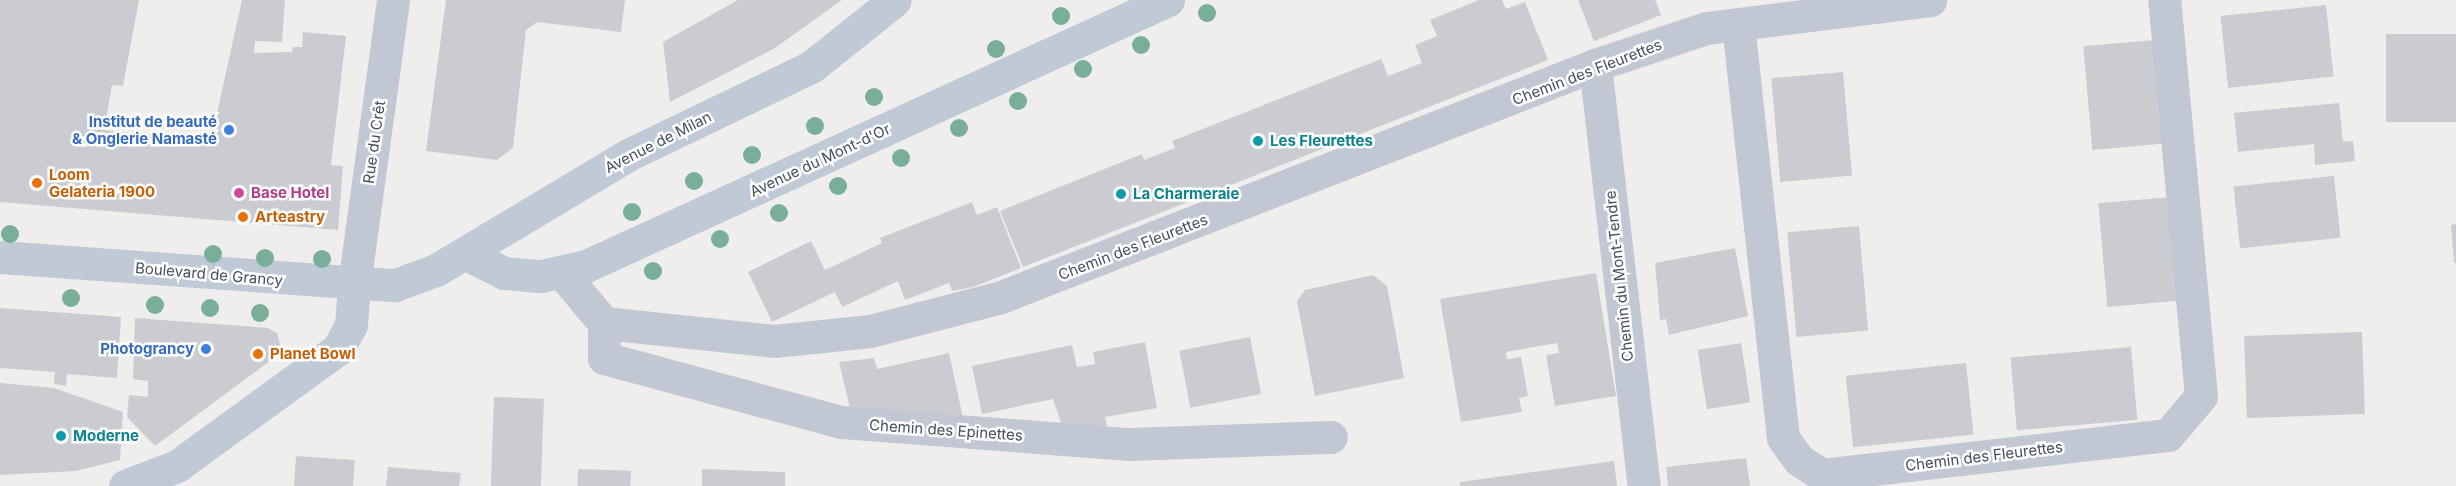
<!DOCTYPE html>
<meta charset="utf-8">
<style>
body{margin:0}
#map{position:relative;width:2456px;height:486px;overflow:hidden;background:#f0eeed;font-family:Inter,sans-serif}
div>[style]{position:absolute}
.building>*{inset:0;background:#caccd2;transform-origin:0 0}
.street>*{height:33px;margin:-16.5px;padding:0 16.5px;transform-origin:16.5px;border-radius:16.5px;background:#c1c8d3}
.secondary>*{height:33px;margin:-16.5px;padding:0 16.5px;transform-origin:16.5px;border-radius:16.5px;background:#c0c9d6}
.trees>*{width:18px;height:18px;margin:-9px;border-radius:50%;background:#79af98}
.dots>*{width:16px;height:16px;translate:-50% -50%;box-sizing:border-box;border:3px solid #fff;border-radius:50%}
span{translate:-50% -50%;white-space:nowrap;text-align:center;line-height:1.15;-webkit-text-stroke:5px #fff;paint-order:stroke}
.street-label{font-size:15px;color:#464f5b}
.shop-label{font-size:15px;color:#366cbe;font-weight:700}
.right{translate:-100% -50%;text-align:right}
.culture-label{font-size:15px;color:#0d838f;font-weight:700}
.left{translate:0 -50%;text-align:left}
.food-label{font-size:15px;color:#c56008;font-weight:700}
.hotel-label{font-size:15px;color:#b23c85;font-weight:700}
</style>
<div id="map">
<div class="building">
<i style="clip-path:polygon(0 0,139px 0,123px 86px,112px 85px,104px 130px,211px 140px,242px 0,285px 0,282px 42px,255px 41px,254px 53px,292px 52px,293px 47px,302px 47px,303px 32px,346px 36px,331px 165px,343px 166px,338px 230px,0 202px)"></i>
<i style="clip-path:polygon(446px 0,625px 0,621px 32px,537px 22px,526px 30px,513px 148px,497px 160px,426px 151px)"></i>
<i style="clip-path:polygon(738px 0,842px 0,775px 48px,670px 102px,663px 42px)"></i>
<i style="clip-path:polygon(1479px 0,1502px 0,1506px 9px,1525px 2px,1548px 60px,1023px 267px,1000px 211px,1142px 154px,1144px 160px,1175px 148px,1172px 141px,1381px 59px,1388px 76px,1422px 63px,1415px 45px,1437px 36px,1430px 20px)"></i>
<i style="clip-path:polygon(1578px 0,1655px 0,1661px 15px,1594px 41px)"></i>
<i style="left:2326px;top:5px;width:72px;height:106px;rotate:84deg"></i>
<i style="left:2456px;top:34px;width:88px;height:70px;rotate:90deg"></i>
<i style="left:2155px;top:40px;width:104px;height:72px;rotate:85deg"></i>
<i style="left:1843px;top:72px;width:104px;height:72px;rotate:85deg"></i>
<i style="clip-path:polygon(2339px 103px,2343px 142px,2353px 141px,2355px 161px,2315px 165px,2314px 144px,2238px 152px,2234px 113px)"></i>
<i style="left:2334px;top:176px;width:62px;height:101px;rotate:84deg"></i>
<i style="left:2171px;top:197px;width:104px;height:73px;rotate:85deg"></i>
<i style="clip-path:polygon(972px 202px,977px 215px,997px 207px,1021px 268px,973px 287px,952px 291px,949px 283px,905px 300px,898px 281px,842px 307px,835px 292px,772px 322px,748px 272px,811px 241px,825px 270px,882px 243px,880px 238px)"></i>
<i style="clip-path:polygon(2456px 224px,2456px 263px,2454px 263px,2451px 225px)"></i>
<i style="left:1859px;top:226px;width:105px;height:72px;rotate:85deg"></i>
<i style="clip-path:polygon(1735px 248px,1748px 316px,1669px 335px,1666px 319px,1660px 320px,1655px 263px)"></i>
<i style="clip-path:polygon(1596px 273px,1616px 396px,1555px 406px,1546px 355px,1559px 353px,1557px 343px,1506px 352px,1507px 359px,1521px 357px,1528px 396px,1519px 398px,1522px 412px,1461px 422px,1440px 299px)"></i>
<i style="clip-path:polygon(1373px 275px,1387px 286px,1404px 378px,1315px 396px,1297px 301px,1305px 290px)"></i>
<i style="clip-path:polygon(0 308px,121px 317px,117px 378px,67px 374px,66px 386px,54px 384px,55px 372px,0 368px)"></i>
<i style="clip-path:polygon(135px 318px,268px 328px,277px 333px,282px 352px,155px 446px,127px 417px,129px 395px,148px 397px,148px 381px,133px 379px)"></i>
<i style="left:2362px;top:332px;width:82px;height:118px;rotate:88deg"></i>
<i style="left:1250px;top:337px;width:58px;height:72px;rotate:79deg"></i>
<i style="clip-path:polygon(1145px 342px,1157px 408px,1105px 417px,1107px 426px,1062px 426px,1053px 399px,982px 414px,972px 366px,1072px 345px,1077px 367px,1095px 364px,1093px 352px)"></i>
<i style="left:1741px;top:343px;width:60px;height:44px;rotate:81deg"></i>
<i style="left:2131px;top:347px;width:73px;height:121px;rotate:85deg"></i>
<i style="clip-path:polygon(949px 353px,963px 418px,852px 417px,839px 362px,874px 358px,877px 369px)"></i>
<i style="left:1966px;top:363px;width:72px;height:121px;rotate:84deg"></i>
<i style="clip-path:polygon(0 383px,54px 388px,123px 412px,120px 460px,76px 471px,0 475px)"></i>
<i style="left:494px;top:397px;width:50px;height:89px;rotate:2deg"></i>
<i style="left:296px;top:456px;width:59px;height:30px;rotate:4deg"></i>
<i style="clip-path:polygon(1746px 458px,1750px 486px,1668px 486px,1666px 467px)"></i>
<i style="clip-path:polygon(1614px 461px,1617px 486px,1460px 486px,1460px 482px)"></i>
<i style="clip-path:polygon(388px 467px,461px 473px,459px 486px,386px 486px)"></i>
<i style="left:578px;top:469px;width:53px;height:17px;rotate:2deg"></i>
<i style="clip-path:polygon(702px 469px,785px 472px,785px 486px,702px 486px)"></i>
</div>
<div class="street">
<i style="left:1738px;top:24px;width:416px;rotate:83.8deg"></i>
<i style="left:1783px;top:438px;width:27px;rotate:54deg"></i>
<i style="left:1799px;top:460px;width:27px;rotate:33deg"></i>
<i style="left:1822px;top:475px;width:348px;rotate:-6.6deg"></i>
<i style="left:2168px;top:435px;width:51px;rotate:-49.8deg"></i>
<i style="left:2201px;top:396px;width:398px;rotate:-95.3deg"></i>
<i style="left:1595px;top:65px;width:424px;rotate:83.4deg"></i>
<i style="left:562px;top:273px;width:65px;rotate:50deg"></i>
<i style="left:604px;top:323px;width:171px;rotate:6deg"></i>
<i style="left:774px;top:341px;width:97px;rotate:-5.9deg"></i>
<i style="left:870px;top:331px;width:135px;rotate:-14.5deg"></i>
<i style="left:1001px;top:297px;width:638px;rotate:-21.33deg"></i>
<i style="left:1595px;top:65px;width:117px;rotate:-18.4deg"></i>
<i style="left:1706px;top:28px;width:226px;rotate:-7.1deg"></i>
<i style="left:354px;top:285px;width:288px;rotate:-82.2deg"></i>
<i style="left:604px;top:323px;width:35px;rotate:90deg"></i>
<i style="left:604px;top:358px;width:246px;rotate:15.1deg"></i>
<i style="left:842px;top:422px;width:288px;rotate:4.4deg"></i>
<i style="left:1129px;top:444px;width:202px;rotate:-2deg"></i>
</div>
<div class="secondary">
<i style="left:466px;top:254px;width:42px;rotate:26.6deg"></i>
<i style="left:504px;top:273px;width:37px;rotate:5deg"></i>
<i style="left:541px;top:276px;width:46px;rotate:-12.5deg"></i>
<i style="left:586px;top:266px;width:640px;rotate:-24.56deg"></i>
<i style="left:0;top:257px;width:396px;rotate:4.1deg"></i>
<i style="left:395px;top:285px;width:44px;rotate:-20.1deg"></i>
<i style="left:436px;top:270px;width:224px;rotate:-30.9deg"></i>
<i style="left:628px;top:155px;width:203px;rotate:-25.7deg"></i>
<i style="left:811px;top:67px;width:107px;rotate:-38.6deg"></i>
<i style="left:125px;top:486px;width:56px;rotate:-21deg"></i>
<i style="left:177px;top:466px;width:199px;rotate:-36deg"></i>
<i style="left:338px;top:349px;width:27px;rotate:-62deg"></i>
<i style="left:351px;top:325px;width:40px;rotate:-85.7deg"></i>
</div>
<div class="trees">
<i style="left:1207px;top:13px"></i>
<i style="left:1061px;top:16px"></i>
<i style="left:1141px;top:45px"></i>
<i style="left:996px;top:49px"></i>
<i style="left:1083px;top:69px"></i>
<i style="left:874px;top:97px"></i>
<i style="left:1018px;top:101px"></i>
<i style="left:815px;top:126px"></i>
<i style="left:959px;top:128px"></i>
<i style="left:752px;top:155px"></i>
<i style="left:901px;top:158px"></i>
<i style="left:694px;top:181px"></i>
<i style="left:838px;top:186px"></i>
<i style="left:632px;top:212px"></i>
<i style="left:779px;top:213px"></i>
<i style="left:10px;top:234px"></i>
<i style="left:720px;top:239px"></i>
<i style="left:213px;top:254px"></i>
<i style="left:265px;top:258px"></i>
<i style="left:322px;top:259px"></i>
<i style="left:653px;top:271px"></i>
<i style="left:71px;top:298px"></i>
<i style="left:155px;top:305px"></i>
<i style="left:210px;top:308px"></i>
<i style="left:260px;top:313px"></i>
</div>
<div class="dots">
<i style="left:229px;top:130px;background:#3f7fe0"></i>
<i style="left:1258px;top:141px;background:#0f9aa8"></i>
<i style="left:37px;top:183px;background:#e8710a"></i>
<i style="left:239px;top:193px;background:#d1479c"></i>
<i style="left:1121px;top:194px;background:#0f9aa8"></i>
<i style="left:243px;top:217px;background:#e8710a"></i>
<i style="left:206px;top:349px;background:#3f7fe0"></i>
<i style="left:258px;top:354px;background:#e8710a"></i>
<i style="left:61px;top:436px;background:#0f9aa8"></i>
</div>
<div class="street-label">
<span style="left:1587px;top:72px;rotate:-21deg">Chemin des Fleurettes</span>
<span style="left:374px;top:142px;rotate:-82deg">Rue du Crêt</span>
<span style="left:658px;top:142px;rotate:-27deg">Avenue de Milan</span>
<span style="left:820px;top:160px;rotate:-25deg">Avenue du Mont-d'Or</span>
<span style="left:1133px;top:247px;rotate:-21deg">Chemin des Fleurettes</span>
<span style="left:209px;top:274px;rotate:5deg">Boulevard de Grancy</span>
<span style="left:1619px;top:276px;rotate:-96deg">Chemin du Mont-Tendre</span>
<span style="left:946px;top:430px;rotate:4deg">Chemin des Epinettes</span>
<span style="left:1984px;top:456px;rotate:-7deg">Chemin des Fleurettes</span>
</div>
<div class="shop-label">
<span class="right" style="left:217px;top:130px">Institut de beauté<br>&amp; Onglerie Namasté</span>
<span class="right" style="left:194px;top:349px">Photograncy</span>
</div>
<div class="culture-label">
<span class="left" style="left:1270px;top:141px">Les Fleurettes</span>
<span class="left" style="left:1133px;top:194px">La Charmeraie</span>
<span class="left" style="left:73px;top:436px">Moderne</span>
</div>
<div class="food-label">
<span class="left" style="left:49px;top:183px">Loom<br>Gelateria 1900</span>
<span class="left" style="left:255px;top:217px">Arteastry</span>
<span class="left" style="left:270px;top:354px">Planet Bowl</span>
</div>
<div class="hotel-label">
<span class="left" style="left:251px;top:193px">Base Hotel</span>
</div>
</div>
